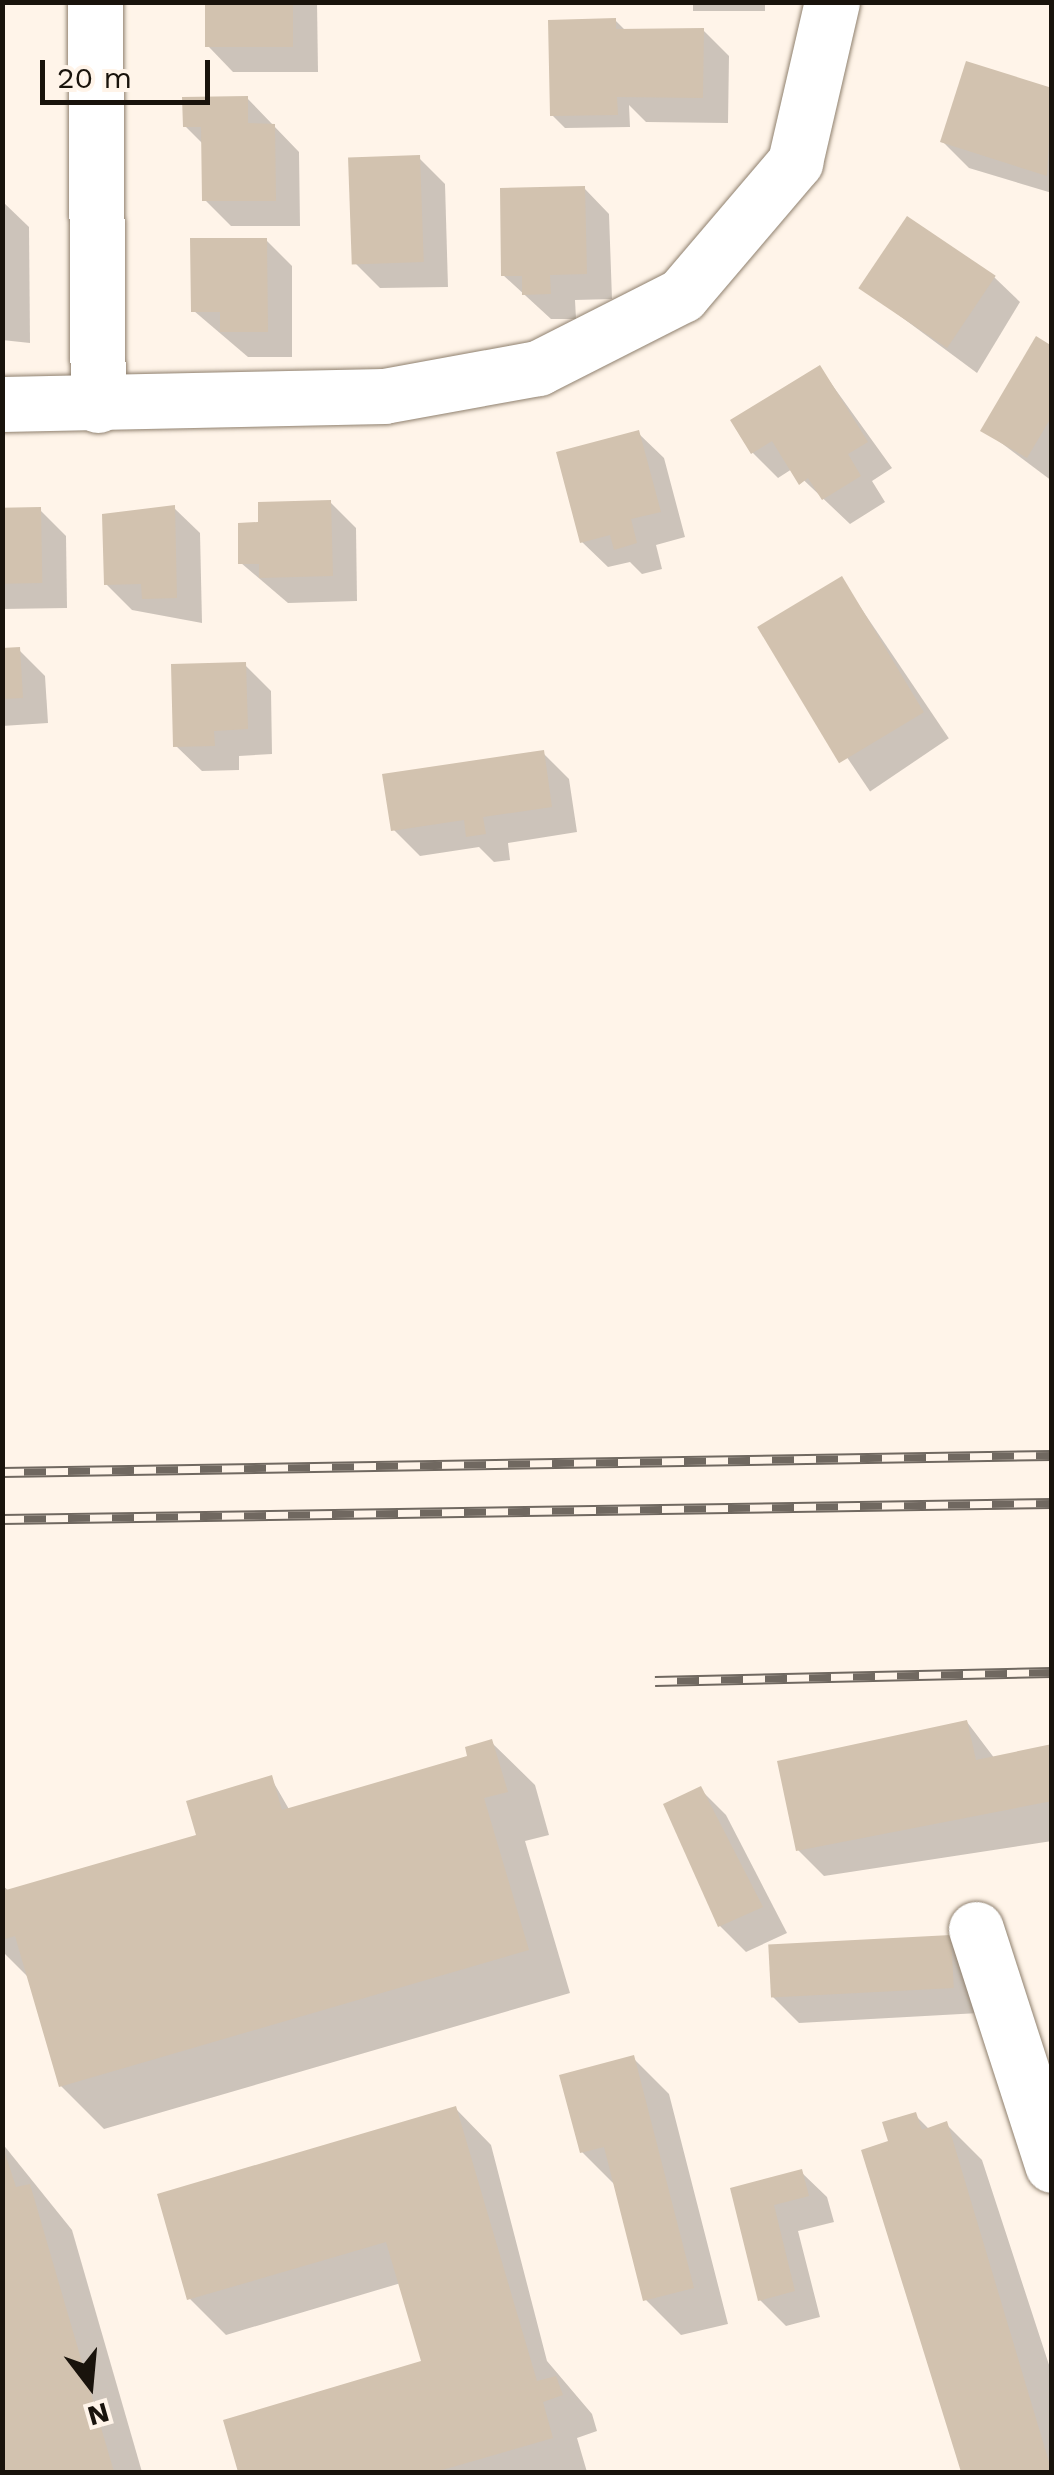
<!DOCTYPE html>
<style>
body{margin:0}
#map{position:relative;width:1054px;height:2475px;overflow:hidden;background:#fff4e9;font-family:"Work Sans",sans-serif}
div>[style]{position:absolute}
.shadow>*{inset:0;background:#0003;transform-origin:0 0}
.building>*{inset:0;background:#d2c2af;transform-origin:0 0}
.roads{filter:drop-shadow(0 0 2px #8f806e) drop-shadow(0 0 2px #8f806e)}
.minor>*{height:55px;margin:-27.5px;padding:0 27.5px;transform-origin:27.5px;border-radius:27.5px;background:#fff}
.rail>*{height:11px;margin-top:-5.5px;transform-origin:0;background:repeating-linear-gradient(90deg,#fff4e9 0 22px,#706860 0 44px);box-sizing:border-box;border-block:2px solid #706860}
span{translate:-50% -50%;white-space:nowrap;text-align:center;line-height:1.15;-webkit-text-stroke:9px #fff4e9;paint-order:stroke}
.frame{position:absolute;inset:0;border:5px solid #19130c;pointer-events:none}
.north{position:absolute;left:40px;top:2335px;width:100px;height:100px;-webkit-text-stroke:8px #fff4e9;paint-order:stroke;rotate:164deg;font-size:28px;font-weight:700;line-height:40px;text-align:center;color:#19130c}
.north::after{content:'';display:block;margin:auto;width:35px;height:45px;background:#19130c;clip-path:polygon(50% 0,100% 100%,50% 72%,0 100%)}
.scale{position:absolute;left:40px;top:60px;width:170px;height:45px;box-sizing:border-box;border:5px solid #19130c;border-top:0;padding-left:12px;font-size:30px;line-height:35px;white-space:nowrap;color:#19130c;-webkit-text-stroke:8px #fff4e9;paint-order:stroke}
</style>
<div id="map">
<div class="shadow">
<i style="clip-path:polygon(207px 2px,317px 2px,318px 72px,233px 72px,208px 46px)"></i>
<i style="left:693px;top:2px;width:72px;height:9px"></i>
<i style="clip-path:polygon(615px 20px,626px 31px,703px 30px,729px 56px,728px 123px,646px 122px,629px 105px,630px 127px,565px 128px,552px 115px)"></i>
<i style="clip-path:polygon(1052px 90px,1052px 193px,969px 168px,943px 142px)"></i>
<i style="clip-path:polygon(247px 98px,299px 152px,300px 226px,231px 226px,205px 200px,204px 145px,185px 126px)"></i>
<i style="clip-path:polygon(419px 158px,445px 184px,448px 287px,380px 288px,354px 262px)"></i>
<i style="clip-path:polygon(584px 188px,609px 214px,612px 299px,575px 300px,576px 319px,551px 319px,503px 275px)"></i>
<i style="clip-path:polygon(2px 201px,29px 227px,30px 343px,2px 340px)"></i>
<i style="clip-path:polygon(266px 240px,292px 266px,292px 357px,248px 357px,194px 311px)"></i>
<i style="clip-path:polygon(994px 277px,1020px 302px,977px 373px,865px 290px)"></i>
<i style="clip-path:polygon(1052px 349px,1052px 481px,984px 430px)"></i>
<i style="clip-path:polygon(820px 368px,892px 468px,872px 481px,885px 502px,850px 524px,792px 469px,778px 478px,752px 452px)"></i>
<i style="clip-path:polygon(638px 433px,664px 458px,685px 537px,656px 545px,662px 569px,642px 574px,630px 562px,608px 567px,582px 542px)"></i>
<i style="clip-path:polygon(330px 502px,356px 528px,357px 601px,288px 603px,241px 563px,261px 525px)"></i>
<i style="clip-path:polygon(174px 508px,200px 533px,202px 623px,132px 610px,106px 584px)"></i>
<i style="clip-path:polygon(2px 510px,40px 510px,66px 536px,67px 608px,2px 609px)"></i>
<i style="left:842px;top:580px;width:191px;height:95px;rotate:56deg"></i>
<i style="clip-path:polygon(19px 650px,45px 676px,48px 723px,2px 726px,2px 651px)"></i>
<i style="clip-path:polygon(245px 665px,271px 691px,272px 754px,239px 756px,239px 770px,202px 771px,176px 746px)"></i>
<i style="clip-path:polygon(543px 753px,569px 779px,577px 832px,508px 843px,510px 860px,494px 862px,479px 847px,420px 856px,394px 830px)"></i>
<i style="clip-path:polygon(967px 1722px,995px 1759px,1052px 1747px,1052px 1841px,824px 1876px,798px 1850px)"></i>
<i style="clip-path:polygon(491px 1742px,535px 1785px,549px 1835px,525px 1841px,570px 1993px,104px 2129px,61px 2086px,30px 1979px,2px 1951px,2px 1885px,10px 1892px,201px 1836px,271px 1778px,290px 1811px,470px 1758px)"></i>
<i style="clip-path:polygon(700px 1789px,726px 1815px,787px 1933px,746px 1952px,720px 1926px)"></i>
<i style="clip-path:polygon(950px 1938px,979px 2013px,799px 2023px,773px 1997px)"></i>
<i style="clip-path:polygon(633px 2058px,669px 2094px,728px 2324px,681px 2335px,645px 2299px,616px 2186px,582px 2152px)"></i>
<i style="clip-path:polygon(456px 2109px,491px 2145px,547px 2361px,592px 2414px,597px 2431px,577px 2438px,587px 2472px,240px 2472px,226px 2422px,426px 2363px,401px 2283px,226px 2335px,190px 2299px)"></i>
<i style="clip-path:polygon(915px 2115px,930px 2130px,946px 2124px,982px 2160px,1052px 2374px,1052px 2472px,969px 2472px,864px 2152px,892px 2143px)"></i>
<i style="clip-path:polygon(2px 2143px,72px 2230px,142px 2472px,2px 2472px)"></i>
<i style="clip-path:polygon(801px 2172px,827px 2197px,834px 2222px,798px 2231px,820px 2317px,786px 2326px,760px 2300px,733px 2189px)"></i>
</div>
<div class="building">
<i style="left:205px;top:2px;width:88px;height:45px"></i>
<i style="clip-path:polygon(616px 18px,616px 29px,704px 28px,703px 98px,617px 97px,618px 115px,550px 116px,548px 20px)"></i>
<i style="clip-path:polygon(966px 61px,1052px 88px,1047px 176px,940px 142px)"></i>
<i style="clip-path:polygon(248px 96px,248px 123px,275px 124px,276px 201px,202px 201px,201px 127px,183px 127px,182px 97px)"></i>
<i style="left:420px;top:155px;width:107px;height:72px;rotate:88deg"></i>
<i style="clip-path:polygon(585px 186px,587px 274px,550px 275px,551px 294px,522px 295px,522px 276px,501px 276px,500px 188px)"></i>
<i style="left:907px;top:216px;width:107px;height:87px;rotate:34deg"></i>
<i style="clip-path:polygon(190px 238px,267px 238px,268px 332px,220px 332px,220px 312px,191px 312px)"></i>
<i style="clip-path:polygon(1036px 336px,1052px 346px,1052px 416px,1027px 458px,980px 431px)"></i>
<i style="clip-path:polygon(820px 365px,868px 442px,848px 454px,861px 476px,822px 500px,808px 478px,799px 485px,772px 441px,751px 454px,730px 420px)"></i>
<i style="clip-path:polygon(639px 430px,661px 512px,631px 519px,637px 543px,614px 550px,610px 535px,580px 543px,556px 452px)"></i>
<i style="clip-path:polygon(331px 500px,333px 576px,259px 578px,259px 564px,238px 564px,238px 523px,258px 522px,258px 502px)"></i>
<i style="clip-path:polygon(175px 505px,177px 598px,142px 599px,141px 584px,104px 585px,102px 514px)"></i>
<i style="left:41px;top:507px;width:76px;height:39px;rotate:89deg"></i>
<i style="left:842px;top:576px;width:159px;height:99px;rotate:59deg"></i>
<i style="clip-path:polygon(20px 647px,23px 698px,2px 699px,2px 648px)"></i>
<i style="clip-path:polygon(246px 662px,248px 729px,214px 731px,215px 746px,173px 747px,171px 664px)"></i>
<i style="clip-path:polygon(544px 750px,552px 807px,483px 817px,486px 834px,466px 837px,464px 820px,391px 831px,382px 774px)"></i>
<i style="clip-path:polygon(967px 1720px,976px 1760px,1052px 1744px,1052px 1801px,796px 1851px,777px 1761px)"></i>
<i style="clip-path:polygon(492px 1739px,508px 1792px,484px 1798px,529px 1950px,59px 2087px,15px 1936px,2px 1940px,2px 1881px,6px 1890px,196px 1835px,186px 1801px,272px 1775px,282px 1810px,467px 1756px,465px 1747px)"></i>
<i style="clip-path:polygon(701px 1786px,763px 1907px,718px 1927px,663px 1804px)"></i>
<i style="left:951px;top:1935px;width:53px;height:183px;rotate:87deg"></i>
<i style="clip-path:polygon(634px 2055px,694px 2288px,643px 2301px,604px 2147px,580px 2153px,559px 2075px)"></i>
<i style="clip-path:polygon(456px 2106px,537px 2381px,556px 2376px,563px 2395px,543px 2402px,553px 2438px,435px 2472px,238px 2472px,223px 2420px,421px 2361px,386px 2242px,187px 2300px,157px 2194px)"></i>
<i style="clip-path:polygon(916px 2112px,922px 2130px,947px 2121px,1052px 2472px,961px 2472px,861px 2150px,888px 2141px,882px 2122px)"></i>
<i style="clip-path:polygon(2px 2144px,16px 2187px,30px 2184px,114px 2472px,2px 2472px)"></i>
<i style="clip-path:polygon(802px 2169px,809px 2196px,774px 2205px,795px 2291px,758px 2301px,730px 2188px)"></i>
</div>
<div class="roads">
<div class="minor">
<i style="left:95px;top:2px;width:403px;rotate:89.6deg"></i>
<i style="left:2px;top:404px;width:382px;rotate:-1.2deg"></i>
<i style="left:384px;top:396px;width:157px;rotate:-10.3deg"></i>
<i style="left:538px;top:368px;width:161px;rotate:-26.9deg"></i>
<i style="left:682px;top:295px;width:175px;rotate:-49.6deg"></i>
<i style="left:795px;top:162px;width:164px;rotate:-77deg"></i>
<i style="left:976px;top:1929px;width:248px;rotate:72.1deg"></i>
</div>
</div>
<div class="rail">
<i style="left:2px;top:1472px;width:1050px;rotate:-0.93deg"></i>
<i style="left:2px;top:1519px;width:1050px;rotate:-0.87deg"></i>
<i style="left:655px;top:1681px;width:397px;rotate:-1.3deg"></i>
</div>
<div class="frame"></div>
<div class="north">N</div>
<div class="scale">20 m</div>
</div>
